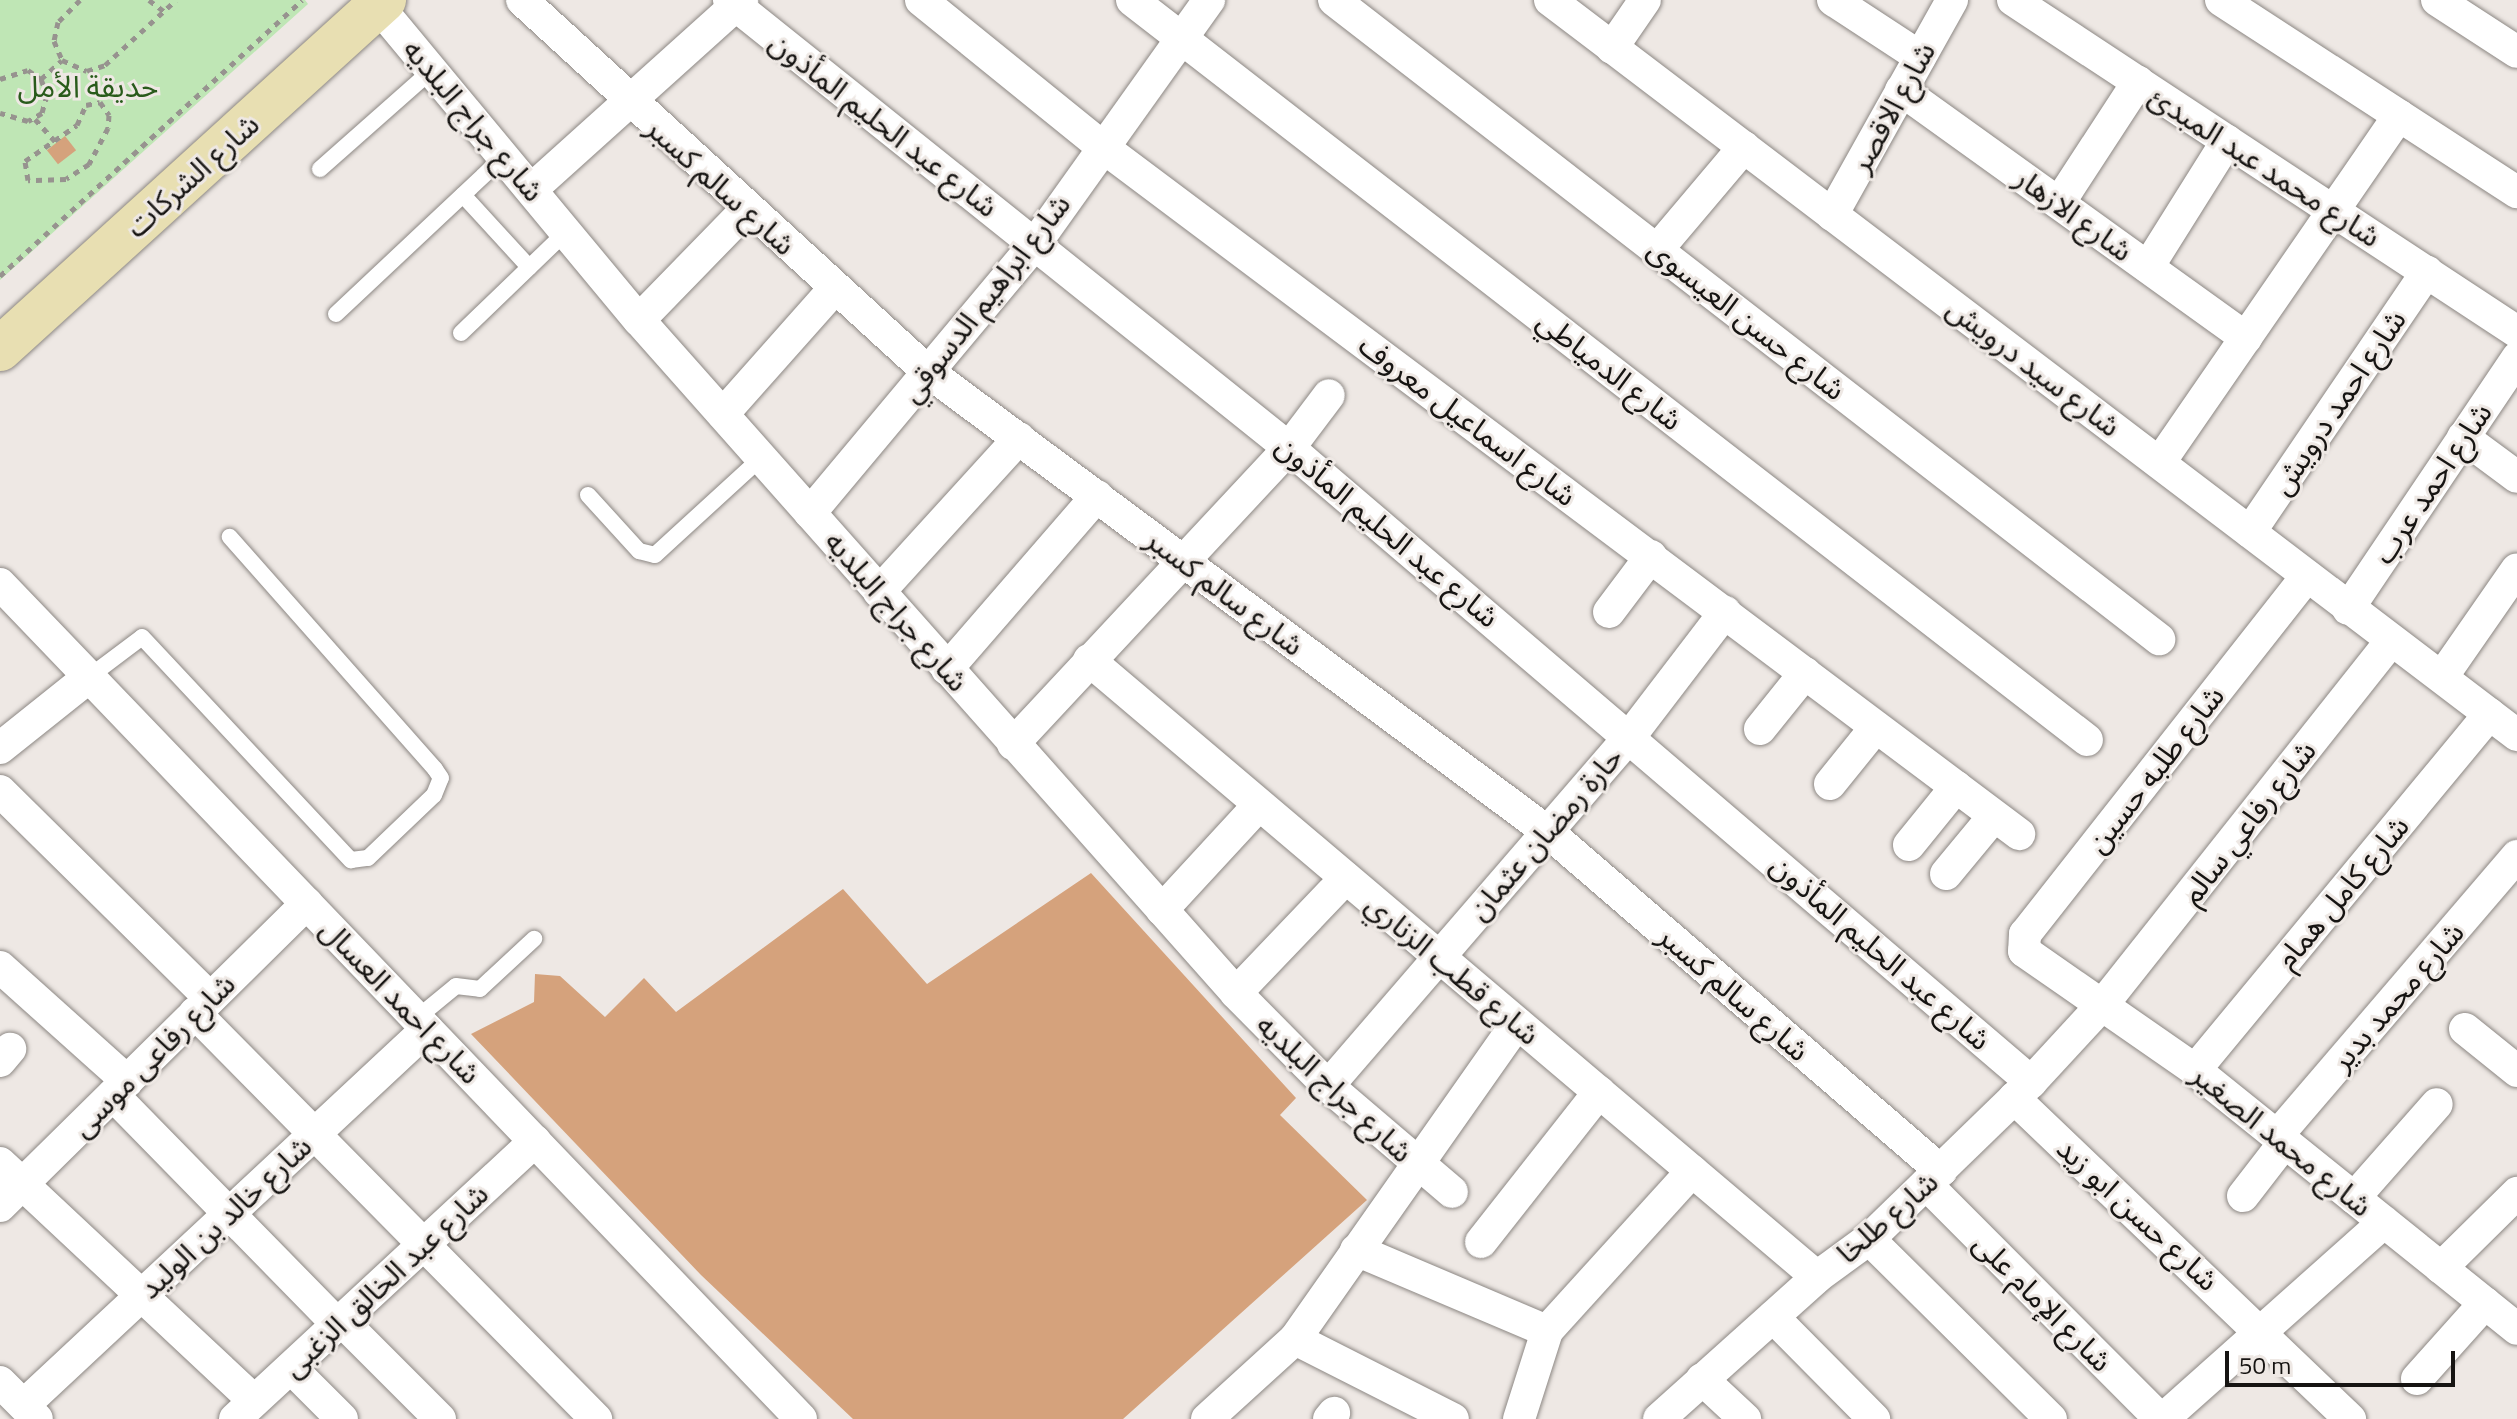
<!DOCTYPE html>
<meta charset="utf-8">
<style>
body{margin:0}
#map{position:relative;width:2517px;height:1419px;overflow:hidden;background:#eee8e4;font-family:"Titillium Web","Noto Sans Arabic",sans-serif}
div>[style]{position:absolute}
.green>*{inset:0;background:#bfe6b5}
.building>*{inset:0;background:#d5a27c;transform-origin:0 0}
.path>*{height:5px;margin-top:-2.5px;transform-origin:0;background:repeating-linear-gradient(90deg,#97938f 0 6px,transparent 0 12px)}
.roads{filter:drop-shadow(0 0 2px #8c8783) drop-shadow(0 0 2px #8c8783)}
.lane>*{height:16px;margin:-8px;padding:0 8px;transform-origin:8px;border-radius:8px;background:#fff}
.street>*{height:32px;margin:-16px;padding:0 16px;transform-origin:16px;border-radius:16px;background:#fff}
.secondary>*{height:44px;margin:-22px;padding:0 22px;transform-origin:22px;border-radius:22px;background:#e8dfb2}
span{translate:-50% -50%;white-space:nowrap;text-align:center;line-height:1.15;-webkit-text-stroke:6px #eee8e4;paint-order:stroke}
.park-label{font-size:30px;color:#295b1b}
.street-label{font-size:30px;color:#161412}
.scale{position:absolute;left:2225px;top:1351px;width:230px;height:36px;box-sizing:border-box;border:4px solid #161412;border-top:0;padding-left:10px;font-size:24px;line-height:28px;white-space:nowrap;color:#161412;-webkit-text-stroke:6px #eee8e4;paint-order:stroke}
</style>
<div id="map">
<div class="green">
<i style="clip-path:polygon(0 0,305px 0,308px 4px,0 280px)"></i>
</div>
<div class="building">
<i style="left:65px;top:136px;width:18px;height:23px;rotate:52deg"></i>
<i style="clip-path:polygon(1091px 873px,1296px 1098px,1280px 1115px,1367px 1200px,1123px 1419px,853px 1419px,701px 1275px,471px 1034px,534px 1002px,535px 974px,560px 976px,605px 1017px,644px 978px,676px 1012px,843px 889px,927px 984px)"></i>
</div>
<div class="path">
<i style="left:80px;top:0;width:31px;rotate:135deg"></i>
<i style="left:58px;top:22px;width:19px;rotate:102deg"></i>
<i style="left:54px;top:41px;width:21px;rotate:67deg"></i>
<i style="left:62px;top:60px;width:27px;rotate:24deg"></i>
<i style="left:87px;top:71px;width:19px;rotate:-18deg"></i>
<i style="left:105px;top:65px;width:96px;rotate:-42.5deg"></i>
<i style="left:149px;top:0;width:20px;rotate:37deg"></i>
<i style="left:0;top:79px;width:29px;rotate:-18deg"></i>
<i style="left:28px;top:70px;width:16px;rotate:35deg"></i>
<i style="left:41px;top:79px;width:17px;rotate:69deg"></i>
<i style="left:47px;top:95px;width:19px;rotate:106deg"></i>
<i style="left:42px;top:113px;width:16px;rotate:150deg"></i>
<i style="left:28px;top:121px;width:29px;rotate:-164deg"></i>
<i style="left:41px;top:79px;width:28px;rotate:-42deg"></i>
<i style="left:100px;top:102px;width:16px;rotate:55deg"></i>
<i style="left:109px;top:115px;width:13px;rotate:94deg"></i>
<i style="left:108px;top:128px;width:41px;rotate:117.8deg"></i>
<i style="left:89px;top:164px;width:27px;rotate:147deg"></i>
<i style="left:66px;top:179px;width:38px;rotate:178deg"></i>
<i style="left:28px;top:180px;width:19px;rotate:-99deg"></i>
<i style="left:25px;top:161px;width:63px;rotate:-34.7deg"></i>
<i style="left:77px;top:125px;width:22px;rotate:-66deg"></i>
<i style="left:86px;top:105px;width:14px;rotate:-12deg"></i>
<i style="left:35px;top:119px;width:30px;rotate:48deg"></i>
<i style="left:0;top:276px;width:409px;rotate:-42.4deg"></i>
</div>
<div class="roads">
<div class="lane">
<i style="left:320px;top:169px;width:149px;rotate:-41.5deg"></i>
<i style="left:463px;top:195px;width:98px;rotate:47.5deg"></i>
<i style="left:336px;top:314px;width:231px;rotate:-43.2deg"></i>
<i style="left:461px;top:333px;width:147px;rotate:-43.9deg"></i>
<i style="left:588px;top:495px;width:76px;rotate:47.7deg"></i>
<i style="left:639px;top:551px;width:16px;rotate:14deg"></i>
<i style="left:655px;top:555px;width:145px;rotate:-42.5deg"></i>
<i style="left:89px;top:677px;width:66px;rotate:-37deg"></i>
<i style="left:142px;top:637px;width:306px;rotate:46.9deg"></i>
<i style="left:351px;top:860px;width:17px;rotate:-7deg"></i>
<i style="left:368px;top:858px;width:91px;rotate:-43.7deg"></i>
<i style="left:434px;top:795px;width:18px;rotate:-68deg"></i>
<i style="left:441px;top:778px;width:11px;rotate:-124deg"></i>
<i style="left:435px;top:769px;width:310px;rotate:-131.5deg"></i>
<i style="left:417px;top:1018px;width:50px;rotate:-39.4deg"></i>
<i style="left:456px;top:986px;width:24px;rotate:7deg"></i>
<i style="left:480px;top:989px;width:74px;rotate:-42.8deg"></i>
</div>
<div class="street">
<i style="left:373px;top:0;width:416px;rotate:50.3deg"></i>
<i style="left:639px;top:320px;width:900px;rotate:48.42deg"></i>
<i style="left:1236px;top:993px;width:131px;rotate:45.3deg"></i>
<i style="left:1328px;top:1086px;width:163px;rotate:40.5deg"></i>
<i style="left:522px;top:0;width:549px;rotate:42.49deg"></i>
<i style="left:927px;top:371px;width:773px;rotate:36.59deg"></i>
<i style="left:1548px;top:832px;width:519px;rotate:40.78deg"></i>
<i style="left:729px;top:0;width:717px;rotate:38.66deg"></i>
<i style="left:1289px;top:448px;width:976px;rotate:40.51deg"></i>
<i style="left:921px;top:0;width:230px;rotate:39deg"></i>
<i style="left:1100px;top:145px;width:1149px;rotate:36.86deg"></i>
<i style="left:1132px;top:0;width:1208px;rotate:37.77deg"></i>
<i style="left:1334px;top:0;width:1044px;rotate:37.76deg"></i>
<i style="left:1550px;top:0;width:1215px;rotate:37.24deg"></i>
<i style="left:1833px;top:0;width:104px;rotate:33.2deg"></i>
<i style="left:2013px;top:0;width:604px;rotate:33.37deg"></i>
<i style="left:2221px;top:0;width:353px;rotate:33deg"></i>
<i style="left:2437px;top:0;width:95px;rotate:33deg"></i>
<i style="left:1612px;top:48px;width:58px;rotate:-55.5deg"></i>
<i style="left:1901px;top:90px;width:425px;rotate:35.7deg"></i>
<i style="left:532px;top:189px;width:283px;rotate:-42deg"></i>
<i style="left:2059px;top:203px;width:145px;rotate:-56.9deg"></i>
<i style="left:1832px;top:215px;width:246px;rotate:-60.8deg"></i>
<i style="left:1657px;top:250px;width:135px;rotate:-49.8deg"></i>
<i style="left:2148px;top:267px;width:149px;rotate:-57.9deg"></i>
<i style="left:639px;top:320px;width:153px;rotate:-45.8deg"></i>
<i style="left:723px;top:414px;width:169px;rotate:-48.4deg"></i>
<i style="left:2463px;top:437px;width:67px;rotate:36.5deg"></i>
<i style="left:2160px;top:462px;width:421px;rotate:-55.4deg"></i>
<i style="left:810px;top:513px;width:351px;rotate:-50.1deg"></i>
<i style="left:1035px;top:244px;width:300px;rotate:-54.5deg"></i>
<i style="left:2250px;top:532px;width:315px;rotate:-55.8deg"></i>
<i style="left:2307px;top:576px;width:456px;rotate:128.2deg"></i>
<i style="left:2025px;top:934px;width:17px;rotate:93deg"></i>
<i style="left:2024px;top:951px;width:208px;rotate:34.8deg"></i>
<i style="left:2195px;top:1070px;width:413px;rotate:38.8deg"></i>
<i style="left:0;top:584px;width:1157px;rotate:46.19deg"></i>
<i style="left:879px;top:592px;width:208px;rotate:-47.7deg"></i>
<i style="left:2348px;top:609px;width:303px;rotate:-56deg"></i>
<i style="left:1609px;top:612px;width:70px;rotate:-53.1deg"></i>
<i style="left:1089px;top:660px;width:954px;rotate:40.28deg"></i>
<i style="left:947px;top:669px;width:229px;rotate:-49.1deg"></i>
<i style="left:2442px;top:677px;width:131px;rotate:-55.2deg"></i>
<i style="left:1760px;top:729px;width:72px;rotate:-51.2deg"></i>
<i style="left:1013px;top:744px;width:405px;rotate:-47deg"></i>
<i style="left:1289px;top:448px;width:66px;rotate:-53deg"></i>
<i style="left:0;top:748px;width:114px;rotate:-38.6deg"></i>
<i style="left:1830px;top:784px;width:73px;rotate:-51.1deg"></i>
<i style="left:0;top:791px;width:295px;rotate:44.6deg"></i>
<i style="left:1909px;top:845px;width:75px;rotate:-51deg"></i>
<i style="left:1946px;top:874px;width:75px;rotate:-50.4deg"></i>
<i style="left:1162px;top:910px;width:143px;rotate:-47.3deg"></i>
<i style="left:0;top:967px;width:171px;rotate:41.9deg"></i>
<i style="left:1236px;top:993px;width:159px;rotate:-46.3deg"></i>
<i style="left:195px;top:1013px;width:571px;rotate:45.35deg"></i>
<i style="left:2465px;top:1029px;width:67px;rotate:38.9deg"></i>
<i style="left:0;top:1061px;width:16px;rotate:-50deg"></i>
<i style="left:2195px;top:1070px;width:462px;rotate:-50.4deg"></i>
<i style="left:1328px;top:1086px;width:464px;rotate:-49.2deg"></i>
<i style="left:1631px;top:735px;width:155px;rotate:-52.6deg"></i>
<i style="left:113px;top:1095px;width:320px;rotate:45.6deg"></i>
<i style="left:2014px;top:1098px;width:465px;rotate:43.7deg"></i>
<i style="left:2277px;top:1136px;width:369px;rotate:-49.4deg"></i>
<i style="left:0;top:1163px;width:348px;rotate:43.1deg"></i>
<i style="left:1926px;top:1184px;width:332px;rotate:45.1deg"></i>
<i style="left:2243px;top:1196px;width:67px;rotate:-52.3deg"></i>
<i style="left:2354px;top:1198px;width:125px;rotate:-48.6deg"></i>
<i style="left:0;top:1206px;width:431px;rotate:-44.6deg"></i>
<i style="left:1869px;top:1239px;width:256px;rotate:44.7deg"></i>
<i style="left:1481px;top:1242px;width:191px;rotate:-51.8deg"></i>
<i style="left:1356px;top:1250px;width:207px;rotate:23deg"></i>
<i style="left:2441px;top:1268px;width:107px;rotate:-44.6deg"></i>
<i style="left:1773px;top:1317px;width:144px;rotate:45.3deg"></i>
<i style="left:341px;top:1320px;width:140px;rotate:45deg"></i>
<i style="left:1295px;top:1339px;width:177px;rotate:26.9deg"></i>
<i style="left:291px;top:1368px;width:72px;rotate:45deg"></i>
<i style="left:1702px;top:1379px;width:59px;rotate:42.9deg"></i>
<i style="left:2417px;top:1379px;width:102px;rotate:-48.2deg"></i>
<i style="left:0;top:1382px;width:52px;rotate:45deg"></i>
<i style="left:24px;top:1405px;width:551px;rotate:-43.01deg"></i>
<i style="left:235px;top:1419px;width:409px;rotate:-42.8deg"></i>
<i style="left:1207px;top:1419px;width:119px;rotate:-42.3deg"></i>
<i style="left:1295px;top:1339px;width:386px;rotate:-54.9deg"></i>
<i style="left:1329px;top:1419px;width:8px;rotate:-50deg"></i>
<i style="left:1519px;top:1419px;width:92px;rotate:-72.3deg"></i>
<i style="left:1547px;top:1331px;width:216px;rotate:-47.8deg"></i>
<i style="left:1659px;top:1419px;width:212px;rotate:-41.9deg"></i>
<i style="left:1817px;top:1277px;width:64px;rotate:-36.2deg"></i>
<i style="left:1869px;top:1239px;width:226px;rotate:-44.1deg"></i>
<i style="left:2031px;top:1082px;width:108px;rotate:-47.3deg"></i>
<i style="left:2104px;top:1003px;width:462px;rotate:-51.6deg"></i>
<i style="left:2163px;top:1419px;width:296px;rotate:-41.7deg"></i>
</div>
<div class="secondary">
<i style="left:0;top:349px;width:519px;rotate:-42.27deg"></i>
</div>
</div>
<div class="park-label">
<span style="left:88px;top:86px">حديقة الأمل</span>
</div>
<div class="street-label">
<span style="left:1892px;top:107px;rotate:-61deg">شارع الاقصر</span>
<span style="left:474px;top:120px;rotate:50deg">شارع جراج البلديه</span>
<span style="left:884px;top:124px;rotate:38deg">شارع عبد الحليم المأذون</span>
<span style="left:2265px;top:166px;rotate:33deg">شارع محمد عبد المبدئ</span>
<span style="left:192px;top:175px;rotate:-42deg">شارع الشركات</span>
<span style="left:721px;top:186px;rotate:42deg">شارع سالم كسبر</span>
<span style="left:2074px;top:214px;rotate:36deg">شارع الازهار</span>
<span style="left:985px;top:298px;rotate:-52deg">شارع ابراهيم الدسوقي</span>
<span style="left:1747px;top:319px;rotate:38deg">شارع حسن العيسوى</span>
<span style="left:2034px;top:367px;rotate:37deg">شارع سيد درويش</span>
<span style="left:1610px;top:370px;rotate:38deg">شارع الدمياطي</span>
<span style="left:2338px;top:402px;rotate:-56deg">شارع احمد درويش</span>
<span style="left:1468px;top:420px;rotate:37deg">شارع اسماعيل معروف</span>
<span style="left:2432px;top:483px;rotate:-56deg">شارع احمد عرب</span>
<span style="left:1388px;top:531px;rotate:40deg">شارع عبد الحليم المأذون</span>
<span style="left:1225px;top:592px;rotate:37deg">شارع سالم كسبر</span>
<span style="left:897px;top:611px;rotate:49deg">شارع جراج البلديه</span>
<span style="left:2155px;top:769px;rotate:-52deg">شارع طلبه حسين</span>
<span style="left:2248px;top:822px;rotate:-52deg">شارع رفاعي سالم</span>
<span style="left:1545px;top:833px;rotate:-49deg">حارة رمضان عثمان</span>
<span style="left:2342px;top:892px;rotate:-50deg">شارع كامل همام</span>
<span style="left:1881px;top:952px;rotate:41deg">شارع عبد الحليم المأذون</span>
<span style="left:1453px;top:969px;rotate:40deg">شارع قطب الزناري</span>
<span style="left:1734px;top:993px;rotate:41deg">شارع سالم كسبر</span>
<span style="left:2397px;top:996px;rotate:-49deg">شارع محمد بدير</span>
<span style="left:401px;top:1001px;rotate:46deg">شارع احمد العسال</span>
<span style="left:153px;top:1055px;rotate:-45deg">شارع رفاعى موسى</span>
<span style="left:1335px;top:1088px;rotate:43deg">شارع جراج البلديه</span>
<span style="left:2282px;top:1140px;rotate:39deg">شارع محمد الصغير</span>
<span style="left:2138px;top:1214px;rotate:43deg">شارع حسن ابو زيد</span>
<span style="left:225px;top:1217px;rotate:-43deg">شارع خالد بن الوليد</span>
<span style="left:1887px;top:1217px;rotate:-41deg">شارع طلخا</span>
<span style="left:385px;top:1280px;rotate:-43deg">شارع عبد الخالق الزغبى</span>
<span style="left:2043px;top:1302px;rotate:45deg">شارع الإمام على</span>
</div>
<div class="scale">50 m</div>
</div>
